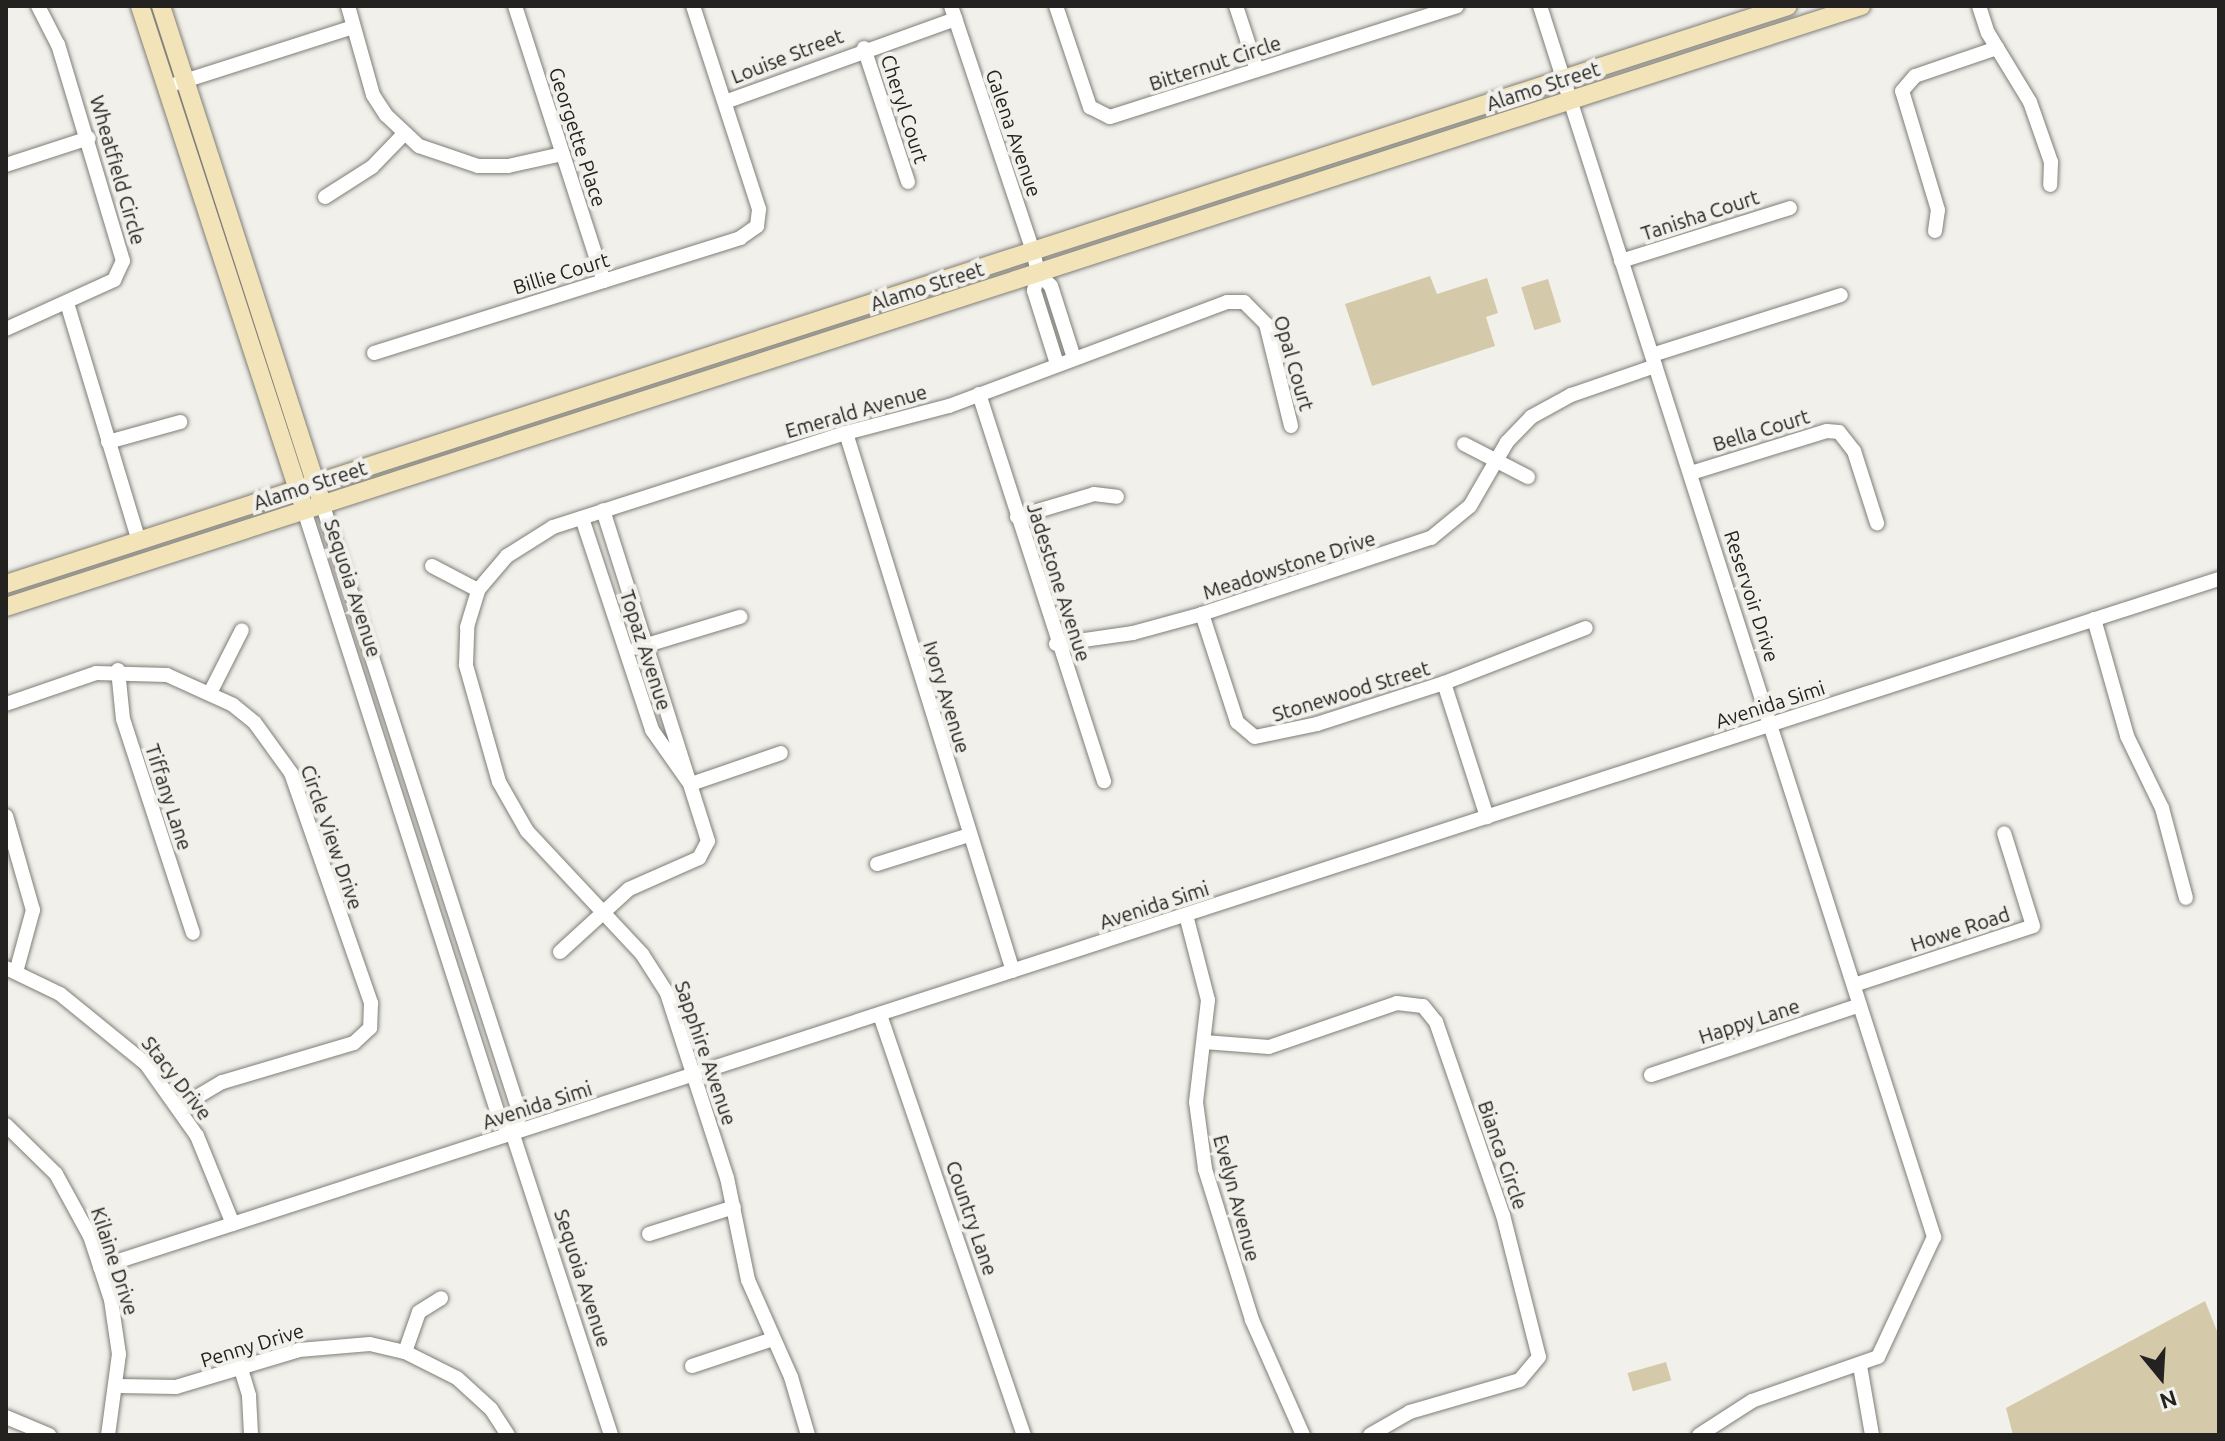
<!DOCTYPE html>
<style>
body{margin:0}
#map{position:relative;width:2225px;height:1441px;overflow:hidden;background:#f2f0ea;font-family:Ubuntu,sans-serif}
div>[style]{position:absolute}
.green>*{inset:0;background:#d4c9a8;transform-origin:0 0}
.roads{filter:drop-shadow(0 0 2px #7f7d77) drop-shadow(0 0 2px #7f7d77)}
.minor>*{height:14px;margin:-7px;padding:0 7px;transform-origin:7px;border-radius:7px;background:#fff}
.major>*{height:18px;margin:-9px;padding:0 9px;transform-origin:9px;border-radius:9px;background:#f2e4b8}
span{translate:-50% -50%;white-space:nowrap;text-align:center;line-height:1.15;-webkit-text-stroke:8px #f2f0ea;paint-order:stroke}
.street-label{font-size:20px;color:#232220}
.frame{position:absolute;inset:0;border:8px solid #232220;pointer-events:none}
.north{position:absolute;left:2121px;top:1337px;width:80px;height:80px;-webkit-text-stroke:6px #f2f0ea;paint-order:stroke;rotate:162deg;font-size:22px;font-weight:700;line-height:32px;text-align:center;color:#232220}
.north::after{content:'';display:block;margin:auto;width:28px;height:36px;background:#232220;clip-path:polygon(50% 0,100% 100%,50% 72%,0 100%)}
</style>
<div id="map">
<div class="green">
<i style="clip-path:polygon(1430px 276px,1437px 294px,1487px 278px,1498px 313px,1486px 317px,1495px 346px,1372px 386px,1345px 304px)"></i>
<i style="left:1548px;top:279px;width:45px;height:28px;rotate:73deg"></i>
<i style="clip-path:polygon(2205px 1301px,2219px 1336px,2219px 1435px,2013px 1435px,2006px 1408px)"></i>
<i style="left:1666px;top:1362px;width:19px;height:40px;rotate:74deg"></i>
</div>
<div class="roads">
<div class="minor">
<i style="left:348px;top:6px;width:92px;rotate:74.3deg"></i>
<i style="left:373px;top:95px;width:24px;rotate:57deg"></i>
<i style="left:386px;top:115px;width:45px;rotate:43.2deg"></i>
<i style="left:419px;top:146px;width:62px;rotate:18.7deg"></i>
<i style="left:478px;top:166px;width:30px"></i>
<i style="left:508px;top:166px;width:55px;rotate:-12.5deg"></i>
<i style="left:515px;top:6px;width:289px;rotate:72.1deg"></i>
<i style="left:951px;top:6px;width:258px;rotate:71.5deg"></i>
<i style="left:1033px;top:251px;width:23px;rotate:77deg"></i>
<i style="left:1038px;top:273px;width:18px;rotate:103deg"></i>
<i style="left:1034px;top:291px;width:77px;rotate:72.5deg"></i>
<i style="left:1056px;top:6px;width:107px;rotate:71.4deg"></i>
<i style="left:1090px;top:107px;width:22px;rotate:27deg"></i>
<i style="left:1110px;top:117px;width:364px;rotate:-17.7deg"></i>
<i style="left:1236px;top:6px;width:67px;rotate:71.8deg"></i>
<i style="left:1540px;top:6px;width:1293px;rotate:72.25deg"></i>
<i style="left:1934px;top:1237px;width:132px;rotate:115deg"></i>
<i style="left:1878px;top:1357px;width:133px;rotate:160.8deg"></i>
<i style="left:1752px;top:1401px;width:63px;rotate:147.3deg"></i>
<i style="left:1979px;top:6px;width:28px;rotate:72deg"></i>
<i style="left:1988px;top:33px;width:81px;rotate:58.7deg"></i>
<i style="left:2030px;top:102px;width:64px;rotate:70.7deg"></i>
<i style="left:2051px;top:162px;width:23px;rotate:92deg"></i>
<i style="left:864px;top:48px;width:141px;rotate:71.8deg"></i>
<i style="left:178px;top:83px;width:184px;rotate:-17.7deg"></i>
<i style="left:725px;top:102px;width:245px;rotate:-19.8deg"></i>
<i style="left:6px;top:165px;width:87px;rotate:-18deg"></i>
<i style="left:325px;top:197px;width:56px;rotate:-32.6deg"></i>
<i style="left:372px;top:167px;width:46px;rotate:-45.9deg"></i>
<i style="left:1935px;top:231px;width:21px;rotate:-82deg"></i>
<i style="left:1938px;top:210px;width:124px;rotate:-106.8deg"></i>
<i style="left:1902px;top:91px;width:20px;rotate:-49deg"></i>
<i style="left:1915px;top:76px;width:87px;rotate:-18.9deg"></i>
<i style="left:1621px;top:261px;width:177px;rotate:-17.4deg"></i>
<i style="left:1038px;top:273px;width:18px;rotate:45deg"></i>
<i style="left:1051px;top:286px;width:76px;rotate:72.3deg"></i>
<i style="left:67px;top:303px;width:249px;rotate:73.2deg"></i>
<i style="left:6px;top:329px;width:119px;rotate:-24.4deg"></i>
<i style="left:114px;top:280px;width:21px;rotate:-65deg"></i>
<i style="left:123px;top:261px;width:226px;rotate:-106.7deg"></i>
<i style="left:58px;top:45px;width:44px;rotate:-117.1deg"></i>
<i style="left:374px;top:353px;width:384px;rotate:-17.4deg"></i>
<i style="left:740px;top:238px;width:21px;rotate:-35deg"></i>
<i style="left:757px;top:226px;width:17px;rotate:-83deg"></i>
<i style="left:759px;top:209px;width:213px;rotate:-108deg"></i>
<i style="left:1652px;top:355px;width:198px;rotate:-17.6deg"></i>
<i style="left:979px;top:394px;width:407px;rotate:72.1deg"></i>
<i style="left:846px;top:433px;width:563px;rotate:72.76deg"></i>
<i style="left:108px;top:442px;width:75px;rotate:-15.5deg"></i>
<i style="left:1464px;top:444px;width:72px;rotate:27.3deg"></i>
<i style="left:1691px;top:473px;width:142px;rotate:-17.2deg"></i>
<i style="left:1827px;top:431px;width:12px;rotate:5deg"></i>
<i style="left:1839px;top:432px;width:24px;rotate:52deg"></i>
<i style="left:1854px;top:451px;width:76px;rotate:72.3deg"></i>
<i style="left:322px;top:503px;width:642px;rotate:72.04deg"></i>
<i style="left:520px;top:1114px;width:22px;rotate:108deg"></i>
<i style="left:304px;top:510px;width:641px;rotate:72.19deg"></i>
<i style="left:500px;top:1120px;width:20px;rotate:49deg"></i>
<i style="left:513px;top:1135px;width:316px;rotate:71.9deg"></i>
<i style="left:1017px;top:517px;width:80px;rotate:-16.6deg"></i>
<i style="left:1094px;top:494px;width:23px;rotate:7deg"></i>
<i style="left:582px;top:518px;width:223px;rotate:71.7deg"></i>
<i style="left:652px;top:730px;width:62px;rotate:54.8deg"></i>
<i style="left:432px;top:566px;width:52px;rotate:27.6deg"></i>
<i style="left:1202px;top:614px;width:114px;rotate:72deg"></i>
<i style="left:1237px;top:722px;width:23px;rotate:40deg"></i>
<i style="left:1255px;top:737px;width:63px;rotate:-11.8deg"></i>
<i style="left:1317px;top:724px;width:133px;rotate:-17.9deg"></i>
<i style="left:1444px;top:683px;width:152px;rotate:-21.2deg"></i>
<i style="left:2094px;top:619px;width:122px;rotate:74.2deg"></i>
<i style="left:2127px;top:736px;width:80px;rotate:64.1deg"></i>
<i style="left:2162px;top:808px;width:93px;rotate:75.1deg"></i>
<i style="left:1056px;top:644px;width:78px;rotate:-8.1deg"></i>
<i style="left:1133px;top:633px;width:72px;rotate:-15.4deg"></i>
<i style="left:1202px;top:614px;width:241px;rotate:-18.4deg"></i>
<i style="left:1431px;top:538px;width:50px;rotate:-39.4deg"></i>
<i style="left:1470px;top:506px;width:74px;rotate:-60deg"></i>
<i style="left:1507px;top:442px;width:35px;rotate:-46deg"></i>
<i style="left:1531px;top:417px;width:46px;rotate:-28.8deg"></i>
<i style="left:1571px;top:395px;width:89px;rotate:-19deg"></i>
<i style="left:637px;top:648px;width:108px;rotate:-16.8deg"></i>
<i style="left:118px;top:670px;width:49px;rotate:84.2deg"></i>
<i style="left:123px;top:719px;width:225px;rotate:71.9deg"></i>
<i style="left:1444px;top:683px;width:141px;rotate:72.2deg"></i>
<i style="left:211px;top:691px;width:68px;rotate:-63.1deg"></i>
<i style="left:6px;top:704px;width:95px;rotate:-19deg"></i>
<i style="left:96px;top:673px;width:71px;rotate:1.6deg"></i>
<i style="left:167px;top:675px;width:72px;rotate:24.4deg"></i>
<i style="left:233px;top:705px;width:28px;rotate:39deg"></i>
<i style="left:255px;top:723px;width:62px;rotate:54.2deg"></i>
<i style="left:291px;top:773px;width:244px;rotate:70.8deg"></i>
<i style="left:371px;top:1003px;width:25px;rotate:92deg"></i>
<i style="left:370px;top:1028px;width:22px;rotate:137deg"></i>
<i style="left:354px;top:1043px;width:138px;rotate:163.5deg"></i>
<i style="left:222px;top:1082px;width:49px;rotate:149.2deg"></i>
<i style="left:691px;top:784px;width:95px;rotate:-19deg"></i>
<i style="left:6px;top:816px;width:98px;rotate:74deg"></i>
<i style="left:33px;top:910px;width:64px;rotate:105.3deg"></i>
<i style="left:877px;top:864px;width:96px;rotate:-17.5deg"></i>
<i style="left:1186px;top:915px;width:88px;rotate:75.5deg"></i>
<i style="left:1208px;top:1000px;width:103px;rotate:96.7deg"></i>
<i style="left:1196px;top:1102px;width:68px;rotate:82.3deg"></i>
<i style="left:1205px;top:1169px;width:158px;rotate:72.7deg"></i>
<i style="left:1252px;top:1320px;width:126px;rotate:66.1deg"></i>
<i style="left:560px;top:952px;width:93px;rotate:-42.4deg"></i>
<i style="left:629px;top:889px;width:77px;rotate:-23.9deg"></i>
<i style="left:699px;top:858px;width:19px;rotate:-62deg"></i>
<i style="left:708px;top:841px;width:347px;rotate:-107.6deg"></i>
<i style="left:6px;top:968px;width:60px;rotate:25.7deg"></i>
<i style="left:60px;top:994px;width:111px;rotate:39.1deg"></i>
<i style="left:146px;top:1064px;width:88px;rotate:54.7deg"></i>
<i style="left:197px;top:1136px;width:95px;rotate:67.8deg"></i>
<i style="left:1854px;top:985px;width:188px;rotate:-18.2deg"></i>
<i style="left:2033px;top:926px;width:97px;rotate:-107.3deg"></i>
<i style="left:880px;top:1015px;width:444px;rotate:71.1deg"></i>
<i style="left:1204px;top:1042px;width:65px;rotate:4.4deg"></i>
<i style="left:1269px;top:1047px;width:135px;rotate:-19deg"></i>
<i style="left:1397px;top:1003px;width:26px;rotate:7deg"></i>
<i style="left:1423px;top:1006px;width:21px;rotate:51deg"></i>
<i style="left:1436px;top:1022px;width:204px;rotate:70.9deg"></i>
<i style="left:1503px;top:1215px;width:146px;rotate:75.8deg"></i>
<i style="left:1539px;top:1357px;width:30px;rotate:130deg"></i>
<i style="left:1520px;top:1380px;width:115px;rotate:163.8deg"></i>
<i style="left:1410px;top:1412px;width:46px;rotate:150.1deg"></i>
<i style="left:1651px;top:1075px;width:220px;rotate:-18.5deg"></i>
<i style="left:6px;top:1125px;width:70px;rotate:44.4deg"></i>
<i style="left:56px;top:1174px;width:71px;rotate:61.3deg"></i>
<i style="left:90px;top:1236px;width:67px;rotate:71.8deg"></i>
<i style="left:111px;top:1300px;width:55px;rotate:81.6deg"></i>
<i style="left:119px;top:1354px;width:82px;rotate:97.7deg"></i>
<i style="left:649px;top:1234px;width:89px;rotate:-17.6deg"></i>
<i style="left:100px;top:1267px;width:2228px;rotate:-17.99deg"></i>
<i style="left:405px;top:1352px;width:42px;rotate:-70.7deg"></i>
<i style="left:419px;top:1312px;width:26px;rotate:-32deg"></i>
<i style="left:692px;top:1366px;width:85px;rotate:-18.4deg"></i>
<i style="left:1860px;top:1366px;width:70px;rotate:80.1deg"></i>
<i style="left:241px;top:1369px;width:28px;rotate:73deg"></i>
<i style="left:249px;top:1396px;width:39px;rotate:87deg"></i>
<i style="left:119px;top:1386px;width:57px;rotate:1deg"></i>
<i style="left:176px;top:1387px;width:128px;rotate:-16.7deg"></i>
<i style="left:299px;top:1350px;width:71px;rotate:-4.8deg"></i>
<i style="left:370px;top:1344px;width:36px;rotate:13deg"></i>
<i style="left:405px;top:1352px;width:58px;rotate:26.6deg"></i>
<i style="left:457px;top:1378px;width:46px;rotate:42.4deg"></i>
<i style="left:491px;top:1409px;width:31px;rotate:57deg"></i>
<i style="left:6px;top:1417px;width:47px;rotate:22.7deg"></i>
<i style="left:808px;top:1435px;width:60px;rotate:-106.3deg"></i>
<i style="left:791px;top:1377px;width:106px;rotate:-113.9deg"></i>
<i style="left:748px;top:1280px;width:104px;rotate:-101.6deg"></i>
<i style="left:727px;top:1178px;width:194px;rotate:-108deg"></i>
<i style="left:667px;top:993px;width:46px;rotate:-122.7deg"></i>
<i style="left:642px;top:954px;width:168px;rotate:-133.1deg"></i>
<i style="left:527px;top:831px;width:56px;rotate:-119.7deg"></i>
<i style="left:499px;top:782px;width:122px;rotate:-105.8deg"></i>
<i style="left:466px;top:665px;width:38px;rotate:-88deg"></i>
<i style="left:467px;top:627px;width:39px;rotate:-73deg"></i>
<i style="left:478px;top:590px;width:45px;rotate:-49.5deg"></i>
<i style="left:507px;top:556px;width:54px;rotate:-32.2deg"></i>
<i style="left:553px;top:527px;width:308px;rotate:-17.8deg"></i>
<i style="left:846px;top:433px;width:106px;rotate:-14.7deg"></i>
<i style="left:949px;top:406px;width:297px;rotate:-20.5deg"></i>
<i style="left:1227px;top:302px;width:17px"></i>
<i style="left:1244px;top:302px;width:31px;rotate:45deg"></i>
<i style="left:1266px;top:324px;width:105px;rotate:76.2deg"></i>
</div>
<div class="major">
<i style="left:140px;top:6px;width:519px;rotate:71.91deg"></i>
<i style="left:161px;top:6px;width:516px;rotate:72.06deg"></i>
<i style="left:6px;top:584px;width:1873px;rotate:-17.97deg"></i>
<i style="left:6px;top:607px;width:1950px;rotate:-17.95deg"></i>
</div>
</div>
<div class="street-label">
<span style="left:787px;top:56px;rotate:-21deg">Louise Street</span>
<span style="left:1215px;top:63px;rotate:-18deg">Bitternut Circle</span>
<span style="left:1543px;top:86px;rotate:-18deg">Alamo Street</span>
<span style="left:905px;top:109px;rotate:72deg">Cheryl Court</span>
<span style="left:1014px;top:133px;rotate:71deg">Galena Avenue</span>
<span style="left:578px;top:137px;rotate:72deg">Georgette Place</span>
<span style="left:118px;top:170px;rotate:74deg">Wheatfield Circle</span>
<span style="left:1700px;top:215px;rotate:-18deg">Tanisha Court</span>
<span style="left:561px;top:273px;rotate:-17deg">Billie Court</span>
<span style="left:927px;top:286px;rotate:-18deg">Alamo Street</span>
<span style="left:1294px;top:363px;rotate:74deg">Opal Court</span>
<span style="left:856px;top:411px;rotate:-16deg">Emerald Avenue</span>
<span style="left:1761px;top:430px;rotate:-17deg">Bella Court</span>
<span style="left:310px;top:485px;rotate:-18deg">Alamo Street</span>
<span style="left:1289px;top:565px;rotate:-18deg">Meadowstone Drive</span>
<span style="left:1059px;top:582px;rotate:72deg">Jadestone Avenue</span>
<span style="left:353px;top:588px;rotate:72deg">Sequoia Avenue</span>
<span style="left:1752px;top:596px;rotate:72deg">Reservoir Drive</span>
<span style="left:646px;top:650px;rotate:72deg">Topaz Avenue</span>
<span style="left:1351px;top:691px;rotate:-17deg">Stonewood Street</span>
<span style="left:947px;top:697px;rotate:73deg">Ivory Avenue</span>
<span style="left:1770px;top:704px;rotate:-18deg">Avenida Simi</span>
<span style="left:169px;top:797px;rotate:72deg">Tiffany Lane</span>
<span style="left:332px;top:837px;rotate:71deg">Circle View Drive</span>
<span style="left:1154px;top:905px;rotate:-18deg">Avenida Simi</span>
<span style="left:1960px;top:929px;rotate:-18deg">Howe Road</span>
<span style="left:1749px;top:1021px;rotate:-18deg">Happy Lane</span>
<span style="left:706px;top:1053px;rotate:71deg">Sapphire Avenue</span>
<span style="left:177px;top:1078px;rotate:52deg">Stacy Drive</span>
<span style="left:537px;top:1105px;rotate:-18deg">Avenida Simi</span>
<span style="left:1503px;top:1155px;rotate:71deg">Bianca Circle</span>
<span style="left:1237px;top:1198px;rotate:75deg">Evelyn Avenue</span>
<span style="left:972px;top:1218px;rotate:71deg">Country Lane</span>
<span style="left:115px;top:1261px;rotate:72deg">Kilaine Drive</span>
<span style="left:583px;top:1278px;rotate:72deg">Sequoia Avenue</span>
<span style="left:252px;top:1345px;rotate:-17deg">Penny Drive</span>
</div>
<div class="frame"></div>
<div class="north">N</div>
</div>
